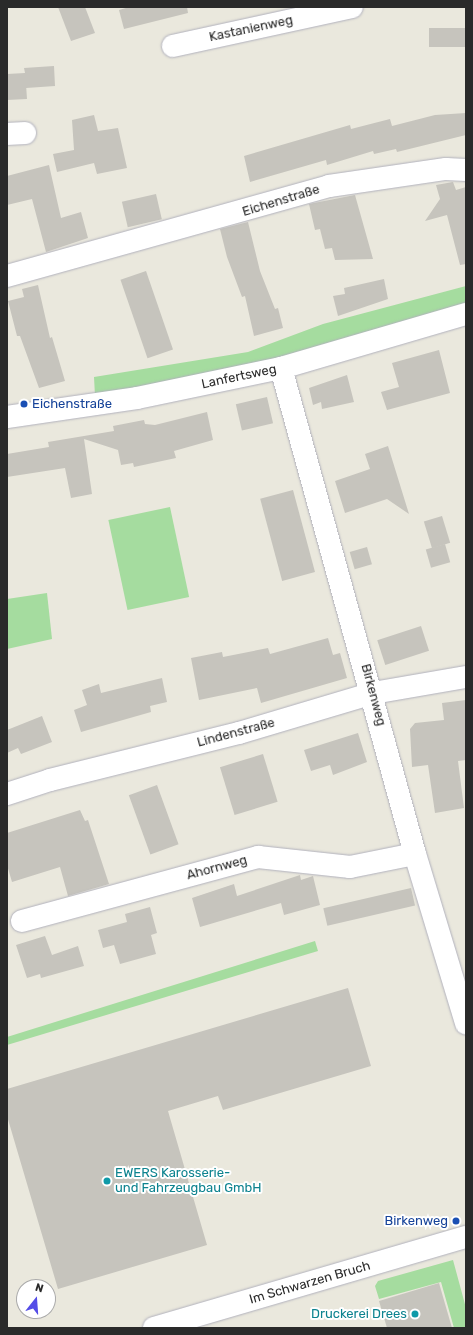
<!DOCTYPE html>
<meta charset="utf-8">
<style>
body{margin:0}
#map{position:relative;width:473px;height:1335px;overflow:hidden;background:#eae8dd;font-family:Rubik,sans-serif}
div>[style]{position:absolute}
.green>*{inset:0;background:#a5dc9f;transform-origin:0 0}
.building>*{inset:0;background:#c6c4bd;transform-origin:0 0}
.roads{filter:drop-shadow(0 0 1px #b1b1bc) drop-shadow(0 0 1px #b1b1bc)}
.minor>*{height:22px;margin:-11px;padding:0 11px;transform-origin:11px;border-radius:11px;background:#fff}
.dots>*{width:11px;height:11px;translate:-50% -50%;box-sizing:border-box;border:2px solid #fff;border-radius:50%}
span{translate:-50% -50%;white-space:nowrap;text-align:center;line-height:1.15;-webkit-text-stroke:4px #fff;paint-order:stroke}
.street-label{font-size:13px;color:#2a2a2a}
.transit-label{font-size:13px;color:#164399}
.left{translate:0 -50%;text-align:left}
.right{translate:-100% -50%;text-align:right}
.culture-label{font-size:13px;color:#0d838f}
.frame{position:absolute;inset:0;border:8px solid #2a2a2a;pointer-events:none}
.north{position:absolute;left:16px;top:1279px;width:40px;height:40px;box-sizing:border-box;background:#fff;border:1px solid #aaa;border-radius:50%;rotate:17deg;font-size:11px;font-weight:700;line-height:16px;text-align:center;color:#2a2a2a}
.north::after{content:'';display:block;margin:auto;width:14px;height:18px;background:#554de7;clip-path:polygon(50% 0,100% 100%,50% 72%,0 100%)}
</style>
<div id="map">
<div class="green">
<i style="clip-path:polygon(466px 286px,466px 308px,275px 363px,95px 396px,94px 377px,248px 352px,323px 324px)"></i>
<i style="left:170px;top:507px;width:92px;height:63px;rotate:78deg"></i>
<i style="clip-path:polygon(47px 593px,52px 639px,7px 649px,7px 599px)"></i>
<i style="clip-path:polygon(315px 941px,318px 951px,7px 1045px,7px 1037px)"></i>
<i style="clip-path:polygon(453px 1260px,466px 1308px,466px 1328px,454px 1328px,441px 1282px,379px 1299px,375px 1286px,378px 1281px)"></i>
</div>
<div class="building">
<i style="clip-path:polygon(58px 7px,85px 7px,95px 33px,71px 41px)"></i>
<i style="clip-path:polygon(129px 7px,187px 7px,188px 13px,124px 29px,119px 10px)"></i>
<i style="left:466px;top:28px;width:19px;height:37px;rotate:90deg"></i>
<i style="clip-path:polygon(54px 66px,55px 86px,26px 88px,26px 84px,27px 99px,7px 100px,7px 74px,25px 73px,24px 68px)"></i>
<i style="clip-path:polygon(466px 113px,466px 135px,397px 152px,396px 149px,374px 154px,373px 151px,327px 165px,326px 160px,250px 182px,244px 156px,350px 125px,351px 129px,390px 119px,392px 126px,435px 115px)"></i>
<i style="clip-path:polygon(94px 115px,98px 131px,118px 128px,127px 168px,97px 174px,94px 163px,57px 172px,53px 154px,74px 150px,72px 120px)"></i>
<i style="clip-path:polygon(49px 165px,61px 218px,81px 212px,88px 238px,46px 252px,32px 199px,7px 205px,7px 176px)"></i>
<i style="clip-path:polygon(453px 182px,456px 190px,466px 187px,466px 264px,460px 265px,447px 215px,425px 221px,440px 199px,436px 185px)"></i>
<i style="left:156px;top:194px;width:26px;height:35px;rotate:77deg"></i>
<i style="clip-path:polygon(355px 195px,373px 259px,335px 260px,332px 248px,325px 249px,320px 229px,315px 230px,309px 204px)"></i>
<i style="clip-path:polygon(248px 222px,260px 271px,275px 309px,278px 308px,283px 328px,254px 336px,245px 296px,242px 297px,227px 257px,220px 229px)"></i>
<i style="left:146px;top:271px;width:83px;height:27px;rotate:71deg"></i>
<i style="clip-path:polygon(384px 279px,388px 299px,338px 316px,333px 296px,345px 294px,344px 288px)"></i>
<i style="clip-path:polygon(38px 285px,50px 338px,52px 337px,65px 381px,39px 388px,20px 336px,17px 336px,8px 301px,24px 297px,22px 289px)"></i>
<i style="clip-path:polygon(439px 350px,450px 393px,387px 410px,381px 392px,399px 387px,392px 363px)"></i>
<i style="clip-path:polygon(347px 375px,354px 402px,322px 409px,321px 402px,313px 405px,309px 388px)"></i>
<i style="left:267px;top:397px;width:27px;height:32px;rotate:77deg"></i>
<i style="clip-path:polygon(207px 412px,213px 440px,174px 451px,176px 458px,134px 467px,133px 463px,121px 465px,118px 450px,84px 439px,92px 494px,71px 498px,65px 468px,7px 477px,7px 454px,49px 447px,48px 442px,114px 431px,113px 426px,144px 420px,145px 424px,155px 425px)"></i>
<i style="clip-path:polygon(388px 446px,409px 514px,387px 499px,345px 513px,335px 481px,370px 469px,365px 454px)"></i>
<i style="left:293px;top:490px;width:85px;height:34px;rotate:75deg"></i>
<i style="left:442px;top:516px;width:28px;height:19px;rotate:73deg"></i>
<i style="left:445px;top:544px;width:19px;height:20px;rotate:74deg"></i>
<i style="left:367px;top:547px;width:18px;height:18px;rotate:74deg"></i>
<i style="left:421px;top:626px;width:26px;height:46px;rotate:72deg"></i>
<i style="clip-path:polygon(328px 638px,333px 655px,340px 653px,347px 678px,261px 703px,257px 688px,199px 700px,191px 658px,222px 652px,223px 657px,268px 648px,270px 654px)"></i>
<i style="clip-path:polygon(162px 678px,167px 702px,150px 706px,151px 712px,81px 732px,74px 710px,87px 705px,82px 690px,99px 684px,101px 693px)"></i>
<i style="clip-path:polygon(466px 700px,466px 760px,458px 761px,464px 808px,435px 813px,428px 765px,412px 767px,410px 729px,415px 723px,444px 720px,442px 703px)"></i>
<i style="clip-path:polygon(42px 716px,52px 742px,21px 754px,18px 748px,7px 753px,7px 730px)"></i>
<i style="clip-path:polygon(358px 733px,367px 762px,333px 775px,330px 765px,311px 771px,304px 750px)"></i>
<i style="left:263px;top:754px;width:50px;height:45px;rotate:73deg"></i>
<i style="left:157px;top:785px;width:63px;height:30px;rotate:70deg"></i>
<i style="clip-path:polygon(80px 810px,85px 821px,88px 820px,109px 884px,68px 896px,60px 867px,12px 882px,7px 865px,7px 833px)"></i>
<i style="clip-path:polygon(300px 875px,301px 880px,313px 876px,320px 905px,284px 915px,281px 903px,200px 927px,192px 898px,234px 884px,237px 896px)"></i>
<i style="left:411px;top:888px;width:18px;height:90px;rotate:77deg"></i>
<i style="clip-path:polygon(150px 907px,157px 933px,151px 935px,156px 954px,120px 964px,114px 945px,103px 948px,98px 930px,127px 922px,125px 914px)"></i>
<i style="clip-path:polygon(45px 936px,52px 955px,78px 946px,84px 966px,41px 978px,40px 974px,27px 978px,16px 945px)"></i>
<i style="clip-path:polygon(348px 988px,371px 1066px,223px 1110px,218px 1096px,168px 1111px,207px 1245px,58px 1289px,7px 1116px,7px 1089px)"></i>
<i style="clip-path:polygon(439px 1283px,452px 1328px,387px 1328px,379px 1301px)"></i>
</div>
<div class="roads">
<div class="minor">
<i style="left:173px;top:46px;width:183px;rotate:-12.3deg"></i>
<i style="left:7px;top:134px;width:18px;rotate:-3deg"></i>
<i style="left:7px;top:276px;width:334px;rotate:-15.6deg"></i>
<i style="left:329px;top:186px;width:118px;rotate:-8.3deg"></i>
<i style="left:446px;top:169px;width:20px;rotate:3deg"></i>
<i style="left:281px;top:368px;width:504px;rotate:74.59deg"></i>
<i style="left:415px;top:854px;width:177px;rotate:73.2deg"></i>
<i style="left:7px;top:417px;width:131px;rotate:-8.3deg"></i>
<i style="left:137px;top:398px;width:147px;rotate:-11.8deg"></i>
<i style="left:281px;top:368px;width:193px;rotate:-16.3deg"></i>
<i style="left:7px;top:794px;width:45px;rotate:-18deg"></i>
<i style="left:50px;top:780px;width:195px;rotate:-14deg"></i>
<i style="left:239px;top:733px;width:140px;rotate:-16.6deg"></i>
<i style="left:373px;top:693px;width:94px;rotate:-9.8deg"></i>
<i style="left:22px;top:921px;width:245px;rotate:-15.2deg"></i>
<i style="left:258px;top:857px;width:93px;rotate:6.2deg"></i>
<i style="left:350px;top:867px;width:66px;rotate:-11.3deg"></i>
<i style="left:154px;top:1328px;width:325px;rotate:-16.3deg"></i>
</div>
</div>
<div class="dots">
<i style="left:24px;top:404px;background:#1a4fb4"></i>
<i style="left:107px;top:1181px;background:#0f9aa8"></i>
<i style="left:456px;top:1221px;background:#1a4fb4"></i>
<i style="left:415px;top:1314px;background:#0f9aa8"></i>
</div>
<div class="street-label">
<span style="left:251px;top:29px;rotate:-12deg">Kastanienweg</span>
<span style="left:281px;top:201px;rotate:-17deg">Eichenstraße</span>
<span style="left:239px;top:377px;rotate:-12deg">Lanfertsweg</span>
<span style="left:373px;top:695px;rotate:75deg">Birkenweg</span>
<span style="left:236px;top:733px;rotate:-15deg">Lindenstraße</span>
<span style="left:217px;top:868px;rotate:-15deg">Ahornweg</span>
<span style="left:310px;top:1283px;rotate:-16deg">Im Schwarzen Bruch</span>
</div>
<div class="transit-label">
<span class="left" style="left:32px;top:404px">Eichenstraße</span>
<span class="right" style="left:448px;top:1221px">Birkenweg</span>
</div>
<div class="culture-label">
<span class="left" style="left:115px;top:1181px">EWERS Karosserie-<br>und Fahrzeugbau GmbH</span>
<span class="right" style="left:407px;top:1314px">Druckerei Drees</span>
</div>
<div class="frame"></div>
<div class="north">N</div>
</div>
